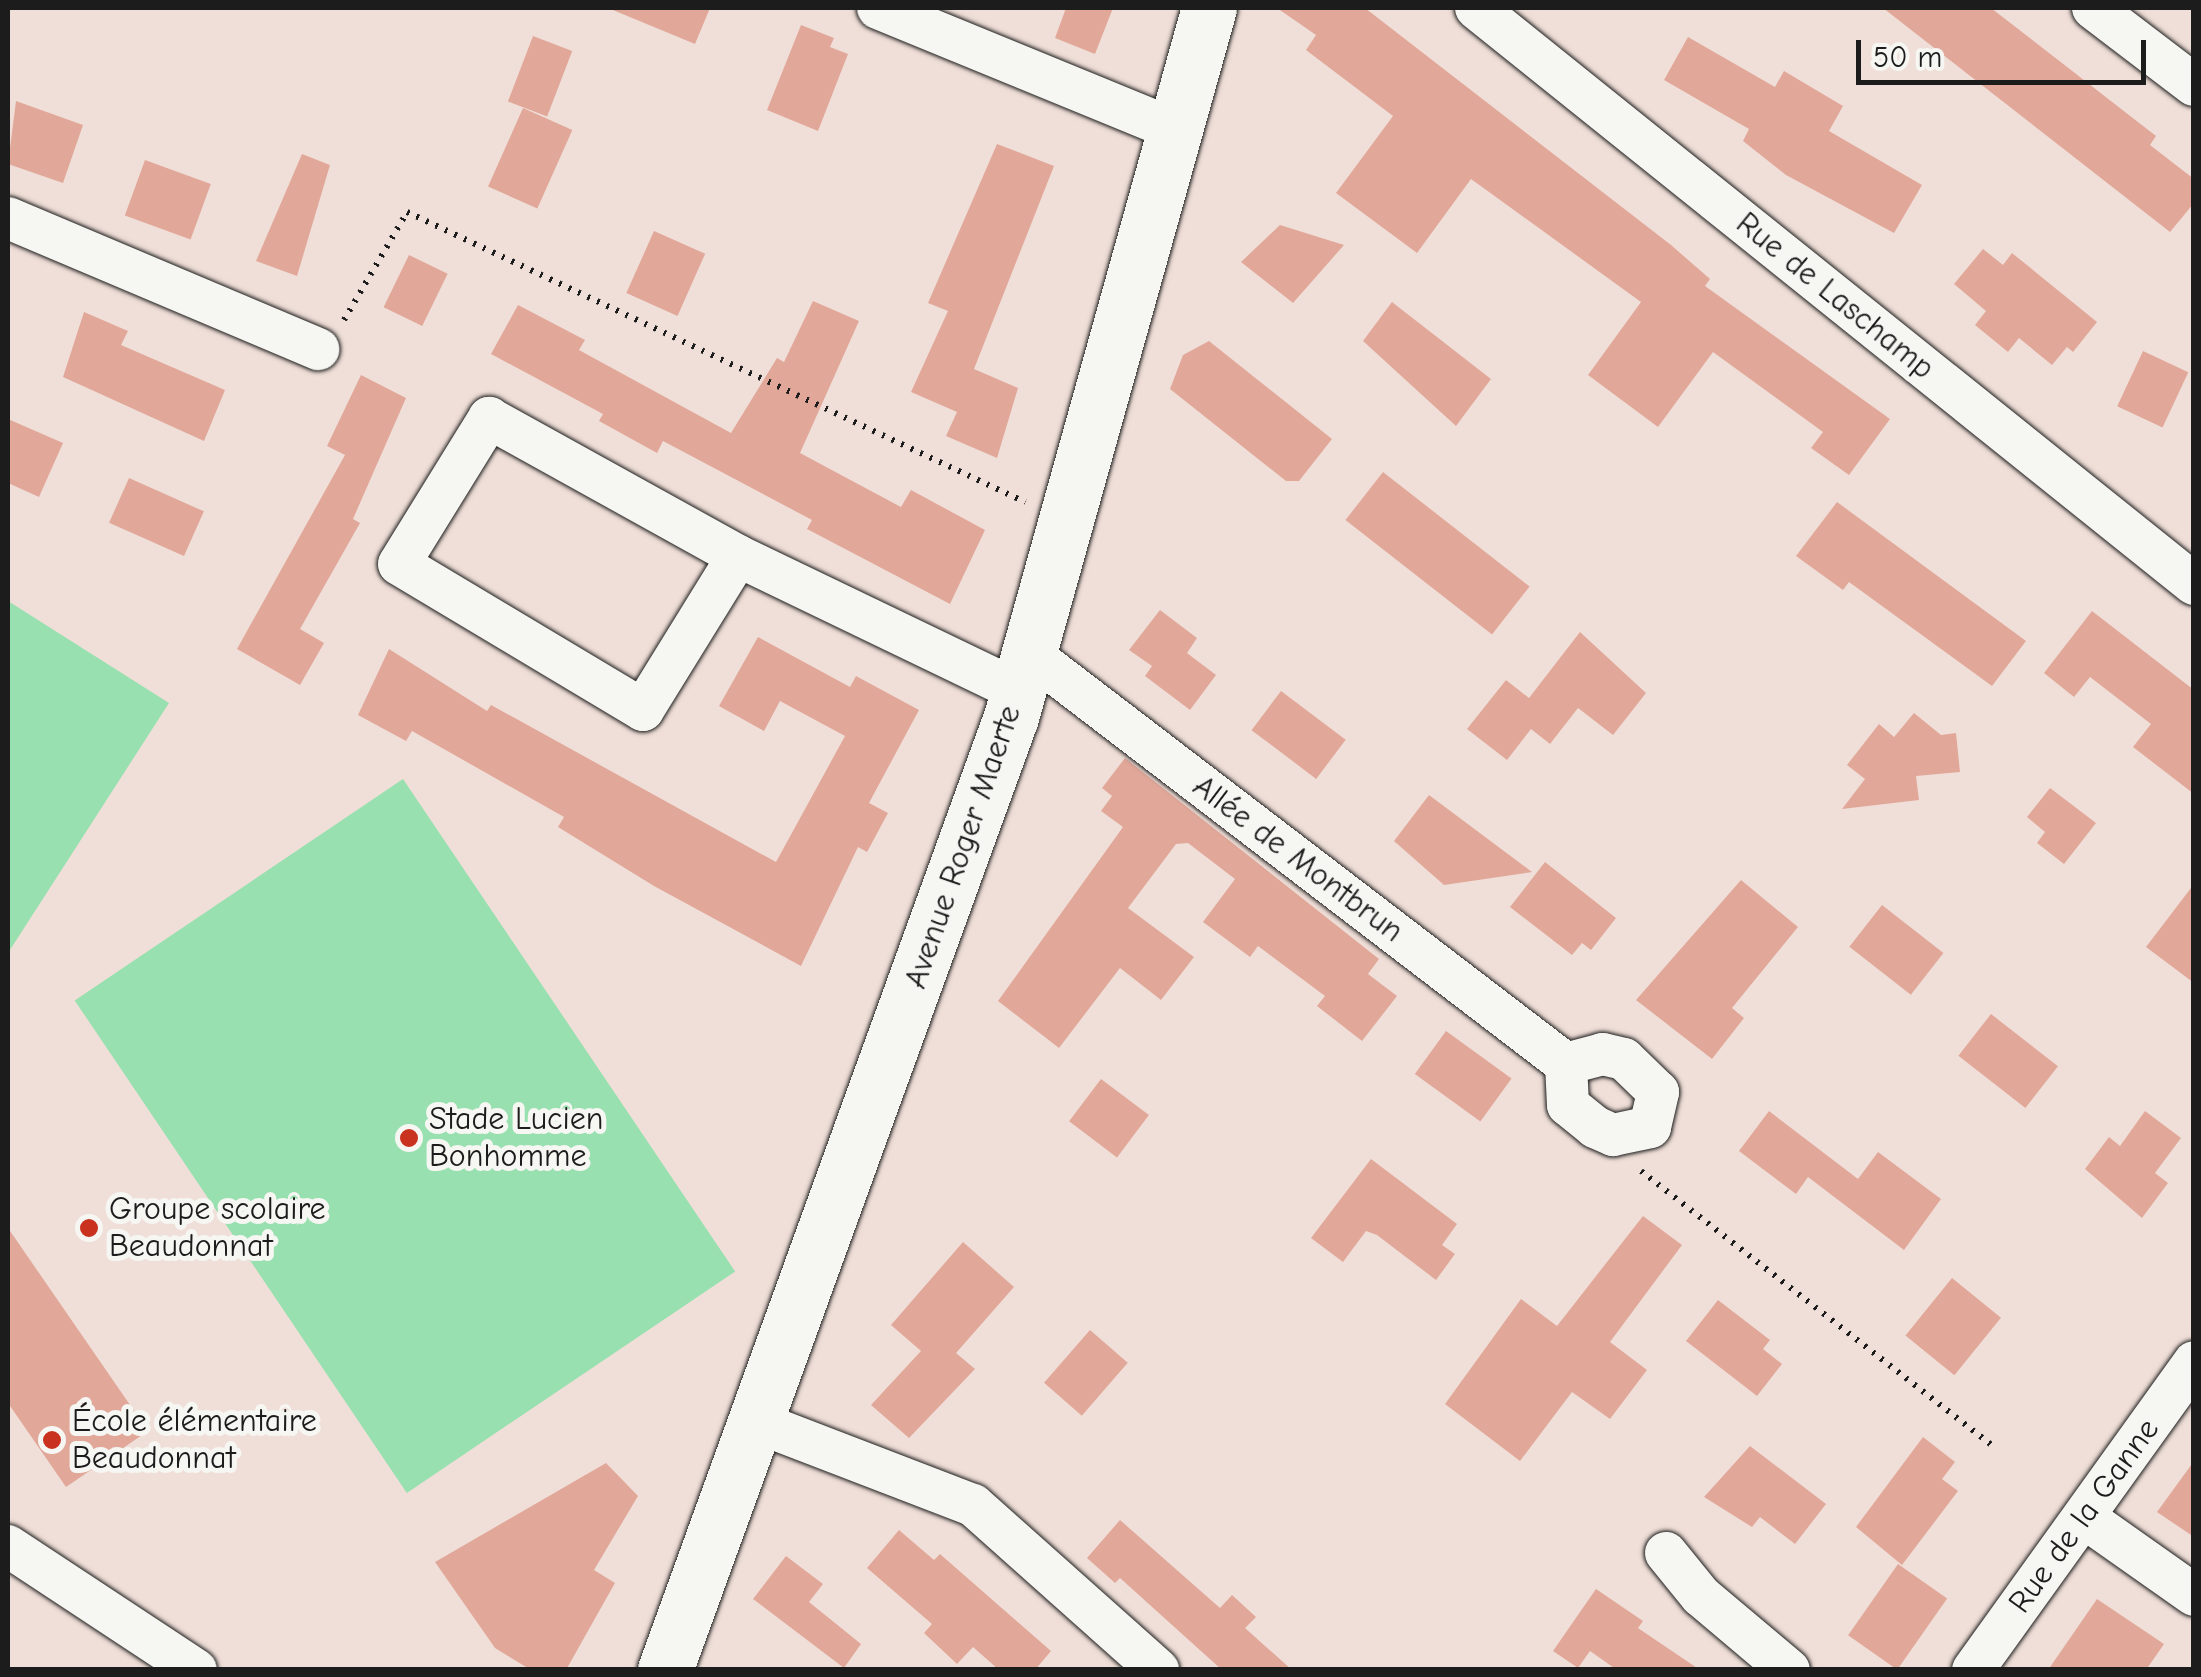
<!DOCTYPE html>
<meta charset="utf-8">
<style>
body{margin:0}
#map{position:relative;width:2201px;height:1677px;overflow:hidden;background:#f0dfd8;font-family:"Comic Neue",sans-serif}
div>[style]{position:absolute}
.green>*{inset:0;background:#98e0af;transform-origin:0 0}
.building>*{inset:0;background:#e1a89a;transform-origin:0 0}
.path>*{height:6px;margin-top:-3px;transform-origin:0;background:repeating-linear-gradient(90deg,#1c1c1c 0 2.5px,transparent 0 10.5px)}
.roads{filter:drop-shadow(0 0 2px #1c1c1c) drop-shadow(0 0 2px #1c1c1c)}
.minor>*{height:42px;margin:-21px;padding:0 21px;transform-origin:21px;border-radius:21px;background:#f6f6f2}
.major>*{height:55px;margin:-27.5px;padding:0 27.5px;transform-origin:27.5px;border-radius:27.5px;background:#f6f6f2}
.dots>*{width:28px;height:28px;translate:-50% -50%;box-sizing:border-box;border:5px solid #f6f6f2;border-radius:50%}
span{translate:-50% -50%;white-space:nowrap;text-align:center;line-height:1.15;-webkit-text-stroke:10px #f6f6f2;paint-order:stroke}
.street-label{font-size:32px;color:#1c1c1c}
.poi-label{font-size:32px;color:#1c1c1c}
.left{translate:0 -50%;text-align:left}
.frame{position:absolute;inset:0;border:10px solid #1c1c1c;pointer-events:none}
.scale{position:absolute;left:1856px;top:40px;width:290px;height:45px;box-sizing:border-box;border:5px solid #1c1c1c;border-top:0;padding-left:12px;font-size:30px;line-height:35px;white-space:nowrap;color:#1c1c1c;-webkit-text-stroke:8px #f6f6f2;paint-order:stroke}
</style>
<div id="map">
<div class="green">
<i style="clip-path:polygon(8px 601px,169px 703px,8px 953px)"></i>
<i style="left:403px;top:779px;width:594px;height:396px;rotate:56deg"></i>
</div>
<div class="building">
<i style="clip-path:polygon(608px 8px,710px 8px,695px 44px)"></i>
<i style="clip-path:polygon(1066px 8px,1113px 8px,1095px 54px,1055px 38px)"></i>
<i style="clip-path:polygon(1277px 8px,1365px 8px,1671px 245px,1710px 279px,1705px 286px,1890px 419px,1849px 475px,1811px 448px,1823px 432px,1713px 352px,1658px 427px,1588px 375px,1641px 302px,1471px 179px,1417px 253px,1336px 193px,1393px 116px,1306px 50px,1316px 35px)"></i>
<i style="clip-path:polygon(1883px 8px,1991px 8px,2156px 136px,2150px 145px,2194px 179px,2194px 203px,2170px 232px)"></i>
<i style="clip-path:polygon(801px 25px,834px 38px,830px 47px,848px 54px,818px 131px,767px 110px)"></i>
<i style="left:533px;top:36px;width:42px;height:70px;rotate:21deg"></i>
<i style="clip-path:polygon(1688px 37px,1775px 87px,1784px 71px,1843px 106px,1829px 131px,1922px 185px,1894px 233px,1786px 175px,1743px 141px,1749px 129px,1664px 80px)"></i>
<i style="clip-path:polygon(16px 101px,83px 125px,63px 183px,8px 164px)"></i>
<i style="left:523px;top:108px;width:54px;height:86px;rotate:24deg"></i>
<i style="clip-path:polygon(997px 144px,1054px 166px,974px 369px,1018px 388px,997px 458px,946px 436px,957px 412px,911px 392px,948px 311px,928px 303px)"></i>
<i style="clip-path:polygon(302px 154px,330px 165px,297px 276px,256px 261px)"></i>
<i style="left:145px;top:160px;width:70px;height:59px;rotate:20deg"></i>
<i style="clip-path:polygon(1280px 225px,1344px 245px,1293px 303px,1241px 262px)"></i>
<i style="left:654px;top:231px;width:56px;height:68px;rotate:24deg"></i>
<i style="clip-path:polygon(1983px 249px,2003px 265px,2012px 253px,2097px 322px,2073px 352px,2067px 347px,2052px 365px,2019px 338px,2008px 352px,1975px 325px,1986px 311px,1954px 284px)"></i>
<i style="left:409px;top:255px;width:43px;height:58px;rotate:26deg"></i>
<i style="clip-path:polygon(813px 301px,859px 321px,800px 453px,901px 507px,911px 490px,985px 530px,950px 604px,807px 529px,812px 520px,663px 441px,657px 453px,599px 421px,603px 414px,491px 354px,518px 305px,585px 340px,579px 350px,731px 433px,777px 358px,784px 362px)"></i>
<i style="clip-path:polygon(1392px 302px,1491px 379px,1456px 426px,1363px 341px)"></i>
<i style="clip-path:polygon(84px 312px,128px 331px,121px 345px,225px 390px,204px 441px,63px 377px)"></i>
<i style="clip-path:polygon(1209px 341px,1332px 439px,1299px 481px,1286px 481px,1170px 389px,1183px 355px)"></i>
<i style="left:2143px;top:351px;width:50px;height:61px;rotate:25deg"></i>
<i style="clip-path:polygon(361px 375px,406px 398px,353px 519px,360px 523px,300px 629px,324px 643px,300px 685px,237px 649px,345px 455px,327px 446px)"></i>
<i style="clip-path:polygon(8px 419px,63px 443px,39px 497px,8px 483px)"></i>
<i style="left:1383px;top:472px;width:186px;height:61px;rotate:38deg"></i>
<i style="left:129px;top:478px;width:82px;height:49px;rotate:24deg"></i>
<i style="clip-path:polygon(1837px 502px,2026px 641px,1992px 686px,1849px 582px,1843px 590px,1796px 556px)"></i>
<i style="clip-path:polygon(1160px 610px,1197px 638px,1187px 653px,1216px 675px,1190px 710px,1145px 676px,1152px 666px,1129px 650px)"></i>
<i style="clip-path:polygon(2092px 611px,2194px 690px,2194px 794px,2133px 747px,2151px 724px,2090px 677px,2074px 697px,2044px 673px)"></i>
<i style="clip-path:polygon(1580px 632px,1646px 693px,1613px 735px,1578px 708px,1550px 744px,1531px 729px,1507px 760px,1467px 729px,1506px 680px,1529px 698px)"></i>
<i style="clip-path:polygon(758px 637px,850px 687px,856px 676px,919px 710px,869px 803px,888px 813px,867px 852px,858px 847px,801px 966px,654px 886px,558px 827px,564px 817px,412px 731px,406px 741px,358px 715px,389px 649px,487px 711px,491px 705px,776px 862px,845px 736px,780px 701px,764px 731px,719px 706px)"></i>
<i style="left:1281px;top:691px;width:81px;height:49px;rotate:37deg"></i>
<i style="clip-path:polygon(1914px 713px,1941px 735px,1956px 733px,1960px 772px,1916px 776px,1919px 800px,1842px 809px,1865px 779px,1847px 765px,1879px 724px,1894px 737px)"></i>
<i style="clip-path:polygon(1125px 758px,1379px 959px,1368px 974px,1397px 996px,1362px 1041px,1317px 1006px,1325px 996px,1258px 946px,1250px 957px,1203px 922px,1235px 879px,1188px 843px,1176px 844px,1128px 908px,1194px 957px,1161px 1000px,1120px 968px,1059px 1048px,998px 1001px,1123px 827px,1101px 811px,1112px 796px,1102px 788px)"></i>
<i style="clip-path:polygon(2050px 788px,2096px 823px,2064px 864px,2037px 843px,2045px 832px,2027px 817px)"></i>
<i style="clip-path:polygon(1429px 795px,1532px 872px,1444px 885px,1394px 841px)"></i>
<i style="clip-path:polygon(1545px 862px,1616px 918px,1591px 950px,1582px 943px,1572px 955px,1510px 907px)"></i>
<i style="clip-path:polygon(1741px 880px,1798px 927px,1732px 1008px,1744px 1018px,1712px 1059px,1636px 1000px)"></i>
<i style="clip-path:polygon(2194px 884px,2194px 983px,2146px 947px)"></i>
<i style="left:1882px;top:905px;width:78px;height:53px;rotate:38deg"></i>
<i style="left:1991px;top:1014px;width:85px;height:53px;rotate:38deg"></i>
<i style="left:1446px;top:1031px;width:81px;height:53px;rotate:36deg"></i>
<i style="left:1101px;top:1079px;width:60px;height:53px;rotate:37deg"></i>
<i style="clip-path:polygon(1769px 1111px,1858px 1179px,1878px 1152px,1941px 1199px,1904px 1250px,1808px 1177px,1796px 1194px,1739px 1151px)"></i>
<i style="clip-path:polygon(2145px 1111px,2181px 1138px,2155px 1173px,2168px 1183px,2142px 1218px,2085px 1169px,2109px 1137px,2120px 1146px)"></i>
<i style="clip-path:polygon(1371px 1159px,1457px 1224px,1442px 1245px,1455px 1254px,1436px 1280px,1377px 1235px,1366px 1231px,1343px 1262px,1311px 1238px)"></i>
<i style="clip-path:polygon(1643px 1216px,1682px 1245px,1610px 1342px,1647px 1370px,1610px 1419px,1572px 1392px,1520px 1461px,1445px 1404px,1521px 1299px,1557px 1326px)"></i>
<i style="clip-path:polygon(8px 1228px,148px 1431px,66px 1487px,8px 1403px)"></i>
<i style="clip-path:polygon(963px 1242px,1014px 1287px,956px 1353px,975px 1369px,909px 1438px,871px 1405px,921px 1351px,891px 1325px)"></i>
<i style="left:1952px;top:1278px;width:63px;height:74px;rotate:39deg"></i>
<i style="clip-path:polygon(1718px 1300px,1770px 1340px,1763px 1349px,1782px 1364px,1757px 1396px,1686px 1341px)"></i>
<i style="left:1090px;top:1330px;width:50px;height:70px;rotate:41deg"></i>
<i style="clip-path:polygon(1923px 1437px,1955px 1462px,1942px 1479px,1958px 1491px,1902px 1565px,1856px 1527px)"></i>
<i style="clip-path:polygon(1750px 1446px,1826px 1504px,1795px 1544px,1760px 1517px,1752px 1527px,1704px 1497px)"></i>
<i style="clip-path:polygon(2194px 1461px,2194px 1537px,2157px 1512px)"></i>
<i style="clip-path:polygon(606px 1463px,638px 1496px,594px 1570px,615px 1583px,566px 1670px,531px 1670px,495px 1648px,435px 1562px)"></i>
<i style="clip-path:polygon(1120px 1520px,1220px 1608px,1232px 1595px,1256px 1617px,1245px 1628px,1292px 1670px,1222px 1670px,1120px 1578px,1115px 1583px,1087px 1558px)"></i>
<i style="clip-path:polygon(899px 1530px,934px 1560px,940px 1554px,1051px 1651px,1035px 1670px,999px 1670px,973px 1647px,957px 1664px,924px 1633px,932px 1624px,867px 1568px)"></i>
<i style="clip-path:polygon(786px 1556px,823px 1584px,809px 1602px,861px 1644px,844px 1668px,753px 1599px)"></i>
<i style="left:1898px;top:1564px;width:60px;height:87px;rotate:35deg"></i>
<i style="clip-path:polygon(1596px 1589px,1643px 1621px,1638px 1628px,1700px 1670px,1617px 1670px,1590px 1651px,1578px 1668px,1553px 1651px)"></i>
<i style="clip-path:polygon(2097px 1599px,2164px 1644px,2146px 1670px,2048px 1670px)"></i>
</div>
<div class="path">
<i style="left:344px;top:320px;width:125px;rotate:-59.7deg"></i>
<i style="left:407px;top:212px;width:683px;rotate:25.14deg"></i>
<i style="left:1641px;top:1171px;width:450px;rotate:38deg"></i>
</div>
<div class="roads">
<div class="minor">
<i style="left:878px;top:8px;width:321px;rotate:22.3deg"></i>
<i style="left:1476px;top:8px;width:920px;rotate:38.74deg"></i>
<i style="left:2093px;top:8px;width:127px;rotate:37.3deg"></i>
<i style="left:8px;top:218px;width:337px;rotate:22.9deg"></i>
<i style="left:738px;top:556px;width:181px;rotate:121.7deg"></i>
<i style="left:643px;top:710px;width:284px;rotate:-149.1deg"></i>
<i style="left:399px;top:564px;width:172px;rotate:-58.3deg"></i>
<i style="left:489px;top:418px;width:285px;rotate:29deg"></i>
<i style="left:738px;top:556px;width:311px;rotate:25.7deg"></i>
<i style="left:1030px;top:654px;width:675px;rotate:37.41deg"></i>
<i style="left:1566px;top:1064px;width:41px;rotate:87.2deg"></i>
<i style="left:1568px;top:1105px;width:35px;rotate:39deg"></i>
<i style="left:1595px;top:1127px;width:20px;rotate:24deg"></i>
<i style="left:1613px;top:1135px;width:38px;rotate:-12deg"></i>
<i style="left:1650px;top:1127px;width:36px;rotate:-77deg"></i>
<i style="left:1658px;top:1092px;width:47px;rotate:-135.9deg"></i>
<i style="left:1624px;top:1059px;width:22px;rotate:-167deg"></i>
<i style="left:1603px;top:1054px;width:38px;rotate:165deg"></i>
<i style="left:759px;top:1423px;width:229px;rotate:21deg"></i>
<i style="left:973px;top:1505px;width:248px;rotate:41.7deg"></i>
<i style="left:2085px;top:1518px;width:133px;rotate:35.2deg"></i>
<i style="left:8px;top:1546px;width:225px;rotate:33.4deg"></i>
<i style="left:1666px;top:1553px;width:55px;rotate:50.9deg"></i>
<i style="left:1701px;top:1596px;width:115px;rotate:40.1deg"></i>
<i style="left:1973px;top:1670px;width:379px;rotate:-54.3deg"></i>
</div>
<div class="major">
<i style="left:665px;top:1670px;width:1014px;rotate:-70.05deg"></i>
<i style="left:1011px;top:717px;width:736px;rotate:-74.4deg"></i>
</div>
</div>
<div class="dots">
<i style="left:409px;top:1138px;background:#c8321e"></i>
<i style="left:89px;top:1228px;background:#c8321e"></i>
<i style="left:52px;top:1440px;background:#c8321e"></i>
</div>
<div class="street-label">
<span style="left:1835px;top:296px;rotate:39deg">Rue de Laschamp</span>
<span style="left:963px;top:847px;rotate:-71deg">Avenue Roger Maerte</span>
<span style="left:1298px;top:859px;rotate:37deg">Allée de Montbrun</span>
<span style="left:2084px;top:1516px;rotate:-54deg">Rue de la Ganne</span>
</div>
<div class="poi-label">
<span class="left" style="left:429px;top:1138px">Stade Lucien<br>Bonhomme</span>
<span class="left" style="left:109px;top:1228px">Groupe scolaire<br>Beaudonnat</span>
<span class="left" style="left:72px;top:1440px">École élémentaire<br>Beaudonnat</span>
</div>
<div class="frame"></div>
<div class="scale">50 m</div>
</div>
